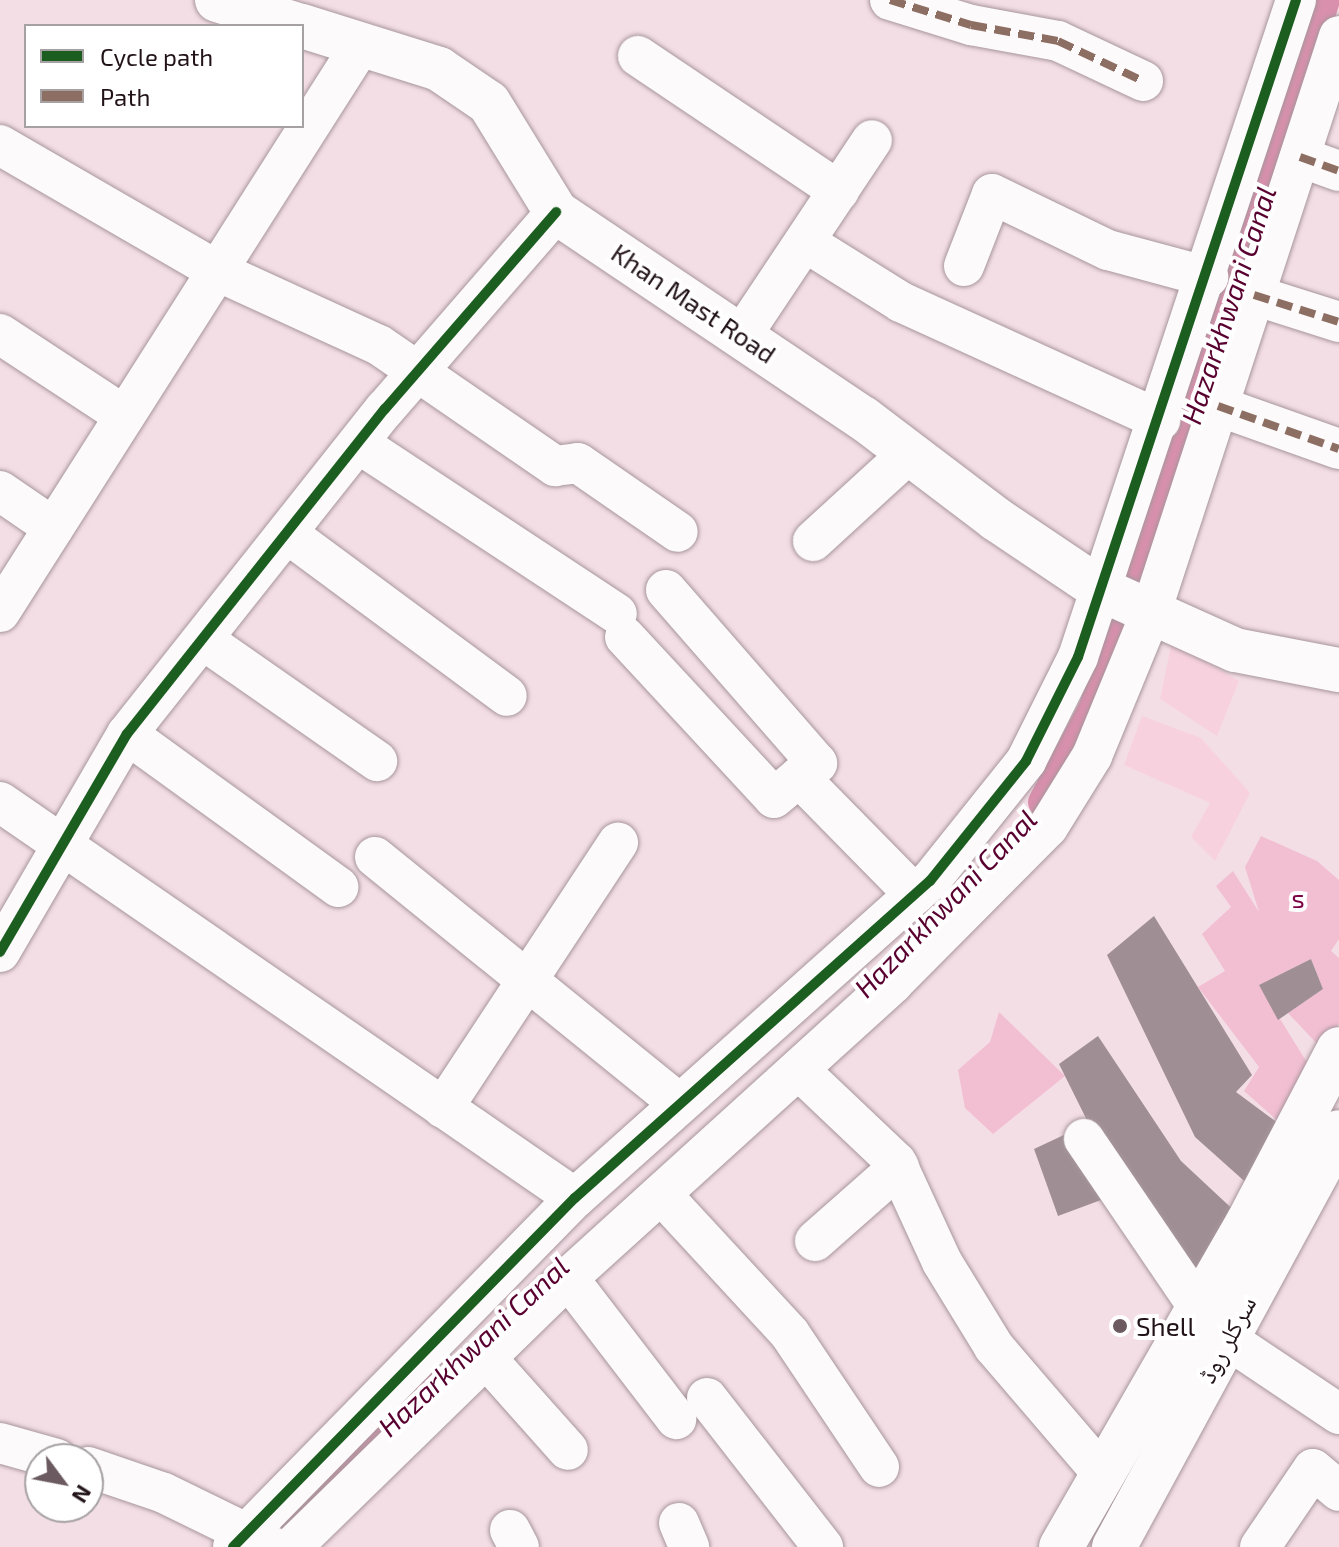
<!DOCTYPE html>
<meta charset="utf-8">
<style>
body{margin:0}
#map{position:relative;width:1339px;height:1547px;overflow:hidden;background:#f4dee6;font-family:"Exo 2","Noto Naskh Arabic",sans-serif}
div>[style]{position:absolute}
.built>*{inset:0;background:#f7d2de}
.green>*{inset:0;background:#f2bfd2}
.canal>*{height:30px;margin:-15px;padding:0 15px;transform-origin:15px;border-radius:15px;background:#d890ac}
.building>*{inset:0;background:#9f8f95}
.roads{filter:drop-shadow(0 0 2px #a7969c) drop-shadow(0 0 2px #a7969c)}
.minor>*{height:40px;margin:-20px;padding:0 20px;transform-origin:20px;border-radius:20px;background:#fdfafb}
.major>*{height:44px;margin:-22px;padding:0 22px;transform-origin:22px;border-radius:22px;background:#fdfafb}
.quiet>*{height:8px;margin-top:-4px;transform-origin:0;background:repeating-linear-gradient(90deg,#8d6e63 0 16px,transparent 0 24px)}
.cycleway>*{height:10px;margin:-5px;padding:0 5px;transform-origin:5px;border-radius:5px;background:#1b5e20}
.dots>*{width:22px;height:22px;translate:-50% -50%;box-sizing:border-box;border:4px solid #fff;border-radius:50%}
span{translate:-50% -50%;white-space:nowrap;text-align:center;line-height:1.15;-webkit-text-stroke:8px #fff;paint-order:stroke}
.street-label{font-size:26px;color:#211318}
.park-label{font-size:26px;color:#7b0045}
.poi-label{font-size:26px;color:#211318}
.left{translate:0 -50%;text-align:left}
.water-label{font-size:28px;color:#58002f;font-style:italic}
.legend{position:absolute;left:24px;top:24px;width:280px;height:104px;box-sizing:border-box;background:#fff;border:2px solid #a6a1a3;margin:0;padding:10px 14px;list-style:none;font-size:24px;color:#211318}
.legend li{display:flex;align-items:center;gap:16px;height:40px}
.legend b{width:40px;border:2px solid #a6a1a3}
.north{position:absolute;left:24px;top:1443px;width:80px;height:80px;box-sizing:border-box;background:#fff;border:2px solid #a6a1a3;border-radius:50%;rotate:122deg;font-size:22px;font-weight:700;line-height:32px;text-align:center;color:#211318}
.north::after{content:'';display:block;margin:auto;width:28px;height:36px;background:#6b5a60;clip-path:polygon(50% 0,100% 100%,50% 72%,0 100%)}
</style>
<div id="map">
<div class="built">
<i style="clip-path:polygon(1172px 641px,1239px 681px,1217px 736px,1160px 699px)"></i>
<i style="clip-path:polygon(1142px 716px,1201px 738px,1250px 793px,1215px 861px,1191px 837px,1210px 803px,1124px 765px)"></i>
</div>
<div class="green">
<i style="clip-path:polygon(1261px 836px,1317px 861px,1339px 880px,1339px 939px,1331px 951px,1339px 958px,1339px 1023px,1322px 1049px,1288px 1013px,1323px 989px,1311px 959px,1259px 985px,1316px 1077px,1288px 1130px,1244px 1091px,1259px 1067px,1198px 987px,1225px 971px,1202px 934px,1231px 907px,1216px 886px,1233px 871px,1259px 912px,1245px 867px)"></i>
<i style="clip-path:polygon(999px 1012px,1065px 1076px,993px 1134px,965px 1108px,958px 1070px,990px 1042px)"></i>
</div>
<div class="canal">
<i style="left:1043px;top:802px;width:106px;rotate:-61.7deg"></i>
<i style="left:1093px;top:709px;width:141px;rotate:-70.2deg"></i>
<i style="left:1141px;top:576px;width:605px;rotate:-72.28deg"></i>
<i style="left:286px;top:1519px;width:196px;rotate:-42.7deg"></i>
</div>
<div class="building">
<i style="clip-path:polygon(1154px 916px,1252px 1075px,1236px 1092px,1294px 1135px,1261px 1196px,1195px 1137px,1107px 955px)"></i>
<i style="clip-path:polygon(1311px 959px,1323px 989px,1278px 1020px,1259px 985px)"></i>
<i style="clip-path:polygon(1098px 1036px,1181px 1161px,1240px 1216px,1196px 1286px,1137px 1221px,1059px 1064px)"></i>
<i style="clip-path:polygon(1066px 1134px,1101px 1200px,1058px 1216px,1034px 1149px)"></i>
</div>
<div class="roads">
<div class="minor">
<i style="left:890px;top:0;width:85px;rotate:17.2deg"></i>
<i style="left:971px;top:25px;width:88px;rotate:10.4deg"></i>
<i style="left:1058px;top:41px;width:94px;rotate:25.2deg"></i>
<i style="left:638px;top:56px;width:242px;rotate:33.9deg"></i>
<i style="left:0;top:145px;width:251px;rotate:30.1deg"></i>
<i style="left:217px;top:271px;width:178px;rotate:24.6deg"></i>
<i style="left:379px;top:345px;width:214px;rotate:34.5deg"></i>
<i style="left:555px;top:466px;width:23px;rotate:-7deg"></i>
<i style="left:578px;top:463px;width:121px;rotate:34.6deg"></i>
<i style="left:1300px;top:157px;width:41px;rotate:19.7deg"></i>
<i style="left:805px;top:242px;width:113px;rotate:32deg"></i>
<i style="left:901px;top:302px;width:285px;rotate:24.5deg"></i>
<i style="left:964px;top:266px;width:77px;rotate:-68.7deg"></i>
<i style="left:992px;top:194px;width:129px;rotate:25.8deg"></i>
<i style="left:1108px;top:250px;width:104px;rotate:15.1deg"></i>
<i style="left:1254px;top:295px;width:89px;rotate:17.6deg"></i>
<i style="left:0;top:334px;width:149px;rotate:33.3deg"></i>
<i style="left:742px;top:335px;width:234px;rotate:-56.3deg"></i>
<i style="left:1218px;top:406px;width:128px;rotate:19.6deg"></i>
<i style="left:358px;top:443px;width:310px;rotate:33.4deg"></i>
<i style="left:0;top:491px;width:65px;rotate:34.4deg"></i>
<i style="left:288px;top:534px;width:272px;rotate:36.5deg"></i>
<i style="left:813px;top:541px;width:130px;rotate:-42.5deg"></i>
<i style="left:666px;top:590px;width:230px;rotate:48.9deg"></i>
<i style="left:817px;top:763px;width:23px;rotate:142deg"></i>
<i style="left:0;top:612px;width:672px;rotate:-57.52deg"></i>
<i style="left:625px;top:637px;width:219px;rotate:47.2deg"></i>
<i style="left:774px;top:798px;width:33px;rotate:-40deg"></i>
<i style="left:799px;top:777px;width:165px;rotate:45.5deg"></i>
<i style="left:205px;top:641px;width:210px;rotate:34.9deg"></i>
<i style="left:127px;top:734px;width:261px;rotate:35.9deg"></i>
<i style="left:0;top:802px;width:698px;rotate:34.56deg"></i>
<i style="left:375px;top:857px;width:392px;rotate:39deg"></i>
<i style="left:0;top:952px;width:252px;rotate:-59.8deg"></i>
<i style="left:127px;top:734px;width:415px;rotate:-51.6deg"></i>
<i style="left:385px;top:409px;width:261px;rotate:-49deg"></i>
<i style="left:799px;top:1070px;width:134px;rotate:43.5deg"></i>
<i style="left:896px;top:1162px;width:110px;rotate:65.3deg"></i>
<i style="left:942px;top:1262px;width:100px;rotate:58.5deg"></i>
<i style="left:994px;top:1347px;width:167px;rotate:49.4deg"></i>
<i style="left:443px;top:1108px;width:318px;rotate:-56.6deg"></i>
<i style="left:1084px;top:1139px;width:204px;rotate:55.8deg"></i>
<i style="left:661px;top:1194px;width:190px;rotate:47.3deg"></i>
<i style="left:790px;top:1334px;width:160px;rotate:56.2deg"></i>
<i style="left:815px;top:1241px;width:112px;rotate:-41.4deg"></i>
<i style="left:568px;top:1278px;width:178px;rotate:52.5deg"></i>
<i style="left:1227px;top:1339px;width:135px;rotate:33.8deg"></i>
<i style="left:486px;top:1358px;width:123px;rotate:48.3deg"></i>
<i style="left:707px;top:1398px;width:189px;rotate:52.1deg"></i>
<i style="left:0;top:1443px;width:59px;rotate:15.7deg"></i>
<i style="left:88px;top:1467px;width:80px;rotate:18.9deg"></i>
<i style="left:164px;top:1493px;width:116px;rotate:26.1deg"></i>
<i style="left:679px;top:1523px;width:26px;rotate:67deg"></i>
<i style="left:510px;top:1530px;width:19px;rotate:62deg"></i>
<i style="left:233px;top:1547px;width:489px;rotate:-45.6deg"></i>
<i style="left:575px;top:1198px;width:476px;rotate:-41.8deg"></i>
<i style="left:930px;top:881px;width:154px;rotate:-51.3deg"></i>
<i style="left:1026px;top:761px;width:116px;rotate:-63.4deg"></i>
<i style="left:1078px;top:657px;width:692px;rotate:-71.64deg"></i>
<i style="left:292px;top:1547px;width:385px;rotate:-44.3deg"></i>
<i style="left:568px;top:1278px;width:439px;rotate:-42.2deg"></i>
<i style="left:893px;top:983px;width:220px;rotate:-45.2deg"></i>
<i style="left:1048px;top:827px;width:84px;rotate:-58.2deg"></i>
<i style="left:1092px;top:756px;width:152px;rotate:-67.6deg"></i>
<i style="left:1150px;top:615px;width:609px;rotate:-71.92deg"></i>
<i style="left:1260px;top:1547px;width:94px;rotate:-55.8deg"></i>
<i style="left:1313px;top:1469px;width:34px;rotate:40deg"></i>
</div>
<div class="major">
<i style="left:217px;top:0;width:88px;rotate:17.2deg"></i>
<i style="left:302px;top:26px;width:144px;rotate:17.4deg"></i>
<i style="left:439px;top:69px;width:60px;rotate:34.2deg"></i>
<i style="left:489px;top:103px;width:128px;rotate:58.4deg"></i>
<i style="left:556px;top:212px;width:370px;rotate:33.9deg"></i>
<i style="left:863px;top:418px;width:167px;rotate:37.2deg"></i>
<i style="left:996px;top:519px;width:125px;rotate:33.9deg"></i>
<i style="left:1100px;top:589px;width:148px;rotate:24.3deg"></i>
<i style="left:1235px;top:650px;width:106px;rotate:10.9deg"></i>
<i style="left:1061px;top:1547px;width:375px;rotate:-60.1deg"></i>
<i style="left:1248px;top:1222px;width:195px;rotate:-62.3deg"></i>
<i style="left:1114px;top:1547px;width:472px;rotate:-61.5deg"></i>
</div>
</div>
<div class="quiet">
<i style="left:890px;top:0;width:85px;rotate:17.2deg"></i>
<i style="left:971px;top:25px;width:88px;rotate:10.4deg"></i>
<i style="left:1058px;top:41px;width:94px;rotate:25.2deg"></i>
<i style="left:1300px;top:157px;width:41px;rotate:19.7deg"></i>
<i style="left:1254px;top:295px;width:89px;rotate:17.6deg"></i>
<i style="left:1218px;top:406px;width:128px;rotate:19.6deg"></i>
</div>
<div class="cycleway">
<i style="left:0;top:952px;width:252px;rotate:-59.8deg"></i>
<i style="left:127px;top:734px;width:415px;rotate:-51.6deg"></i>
<i style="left:385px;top:409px;width:261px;rotate:-49deg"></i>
<i style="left:233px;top:1547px;width:489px;rotate:-45.6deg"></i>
<i style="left:575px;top:1198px;width:476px;rotate:-41.8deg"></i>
<i style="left:930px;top:881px;width:154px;rotate:-51.3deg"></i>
<i style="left:1026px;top:761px;width:116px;rotate:-63.4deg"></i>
<i style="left:1078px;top:657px;width:692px;rotate:-71.64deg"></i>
</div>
<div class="dots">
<i style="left:1120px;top:1326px;background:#6b5a60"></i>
</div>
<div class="street-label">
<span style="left:694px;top:303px;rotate:34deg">Khan Mast Road</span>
<span style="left:1226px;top:1339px;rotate:-62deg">سرکلر روڈ</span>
</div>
<div class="park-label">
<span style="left:1298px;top:898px">s</span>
</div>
<div class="poi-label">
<span class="left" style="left:1136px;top:1326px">Shell</span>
</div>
<div class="water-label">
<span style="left:1228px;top:305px;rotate:-72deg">Hazarkhwani Canal</span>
<span style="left:945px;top:903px;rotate:-46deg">Hazarkhwani Canal</span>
<span style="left:473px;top:1346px;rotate:-43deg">Hazarkhwani Canal</span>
</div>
<ul class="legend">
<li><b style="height:10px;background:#1b5e20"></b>Cycle path</li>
<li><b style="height:10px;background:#8d6e63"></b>Path</li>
</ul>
<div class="north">N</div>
</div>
